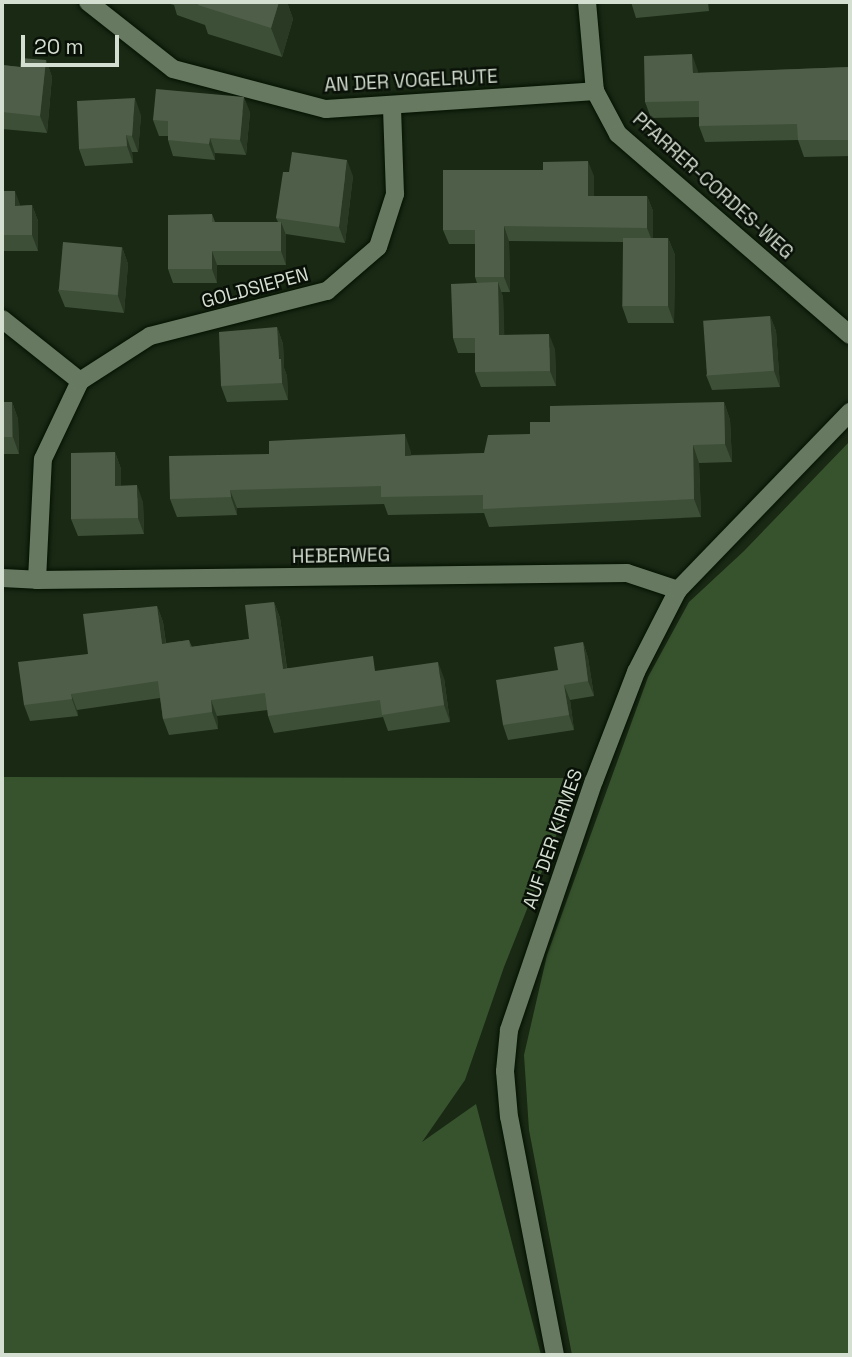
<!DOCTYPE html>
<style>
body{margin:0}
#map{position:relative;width:852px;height:1357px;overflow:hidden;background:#192914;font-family:"Space Grotesk",sans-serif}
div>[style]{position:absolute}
.green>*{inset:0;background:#37532d}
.roads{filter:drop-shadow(0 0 2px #041101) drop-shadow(0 0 2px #041101)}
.street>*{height:18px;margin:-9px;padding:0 9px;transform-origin:9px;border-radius:9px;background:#677a61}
.wall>*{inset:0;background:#3e4f38}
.shaded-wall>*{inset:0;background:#293923}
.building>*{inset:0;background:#4f5e49;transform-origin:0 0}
span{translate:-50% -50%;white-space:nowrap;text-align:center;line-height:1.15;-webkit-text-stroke:5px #091007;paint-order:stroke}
.street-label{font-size:19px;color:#d5dfd1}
.frame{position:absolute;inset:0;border:4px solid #d5dfd1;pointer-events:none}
.scale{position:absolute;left:21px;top:35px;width:98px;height:32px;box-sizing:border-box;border:4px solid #d5dfd1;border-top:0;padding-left:9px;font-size:21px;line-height:24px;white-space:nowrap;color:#d5dfd1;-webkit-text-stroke:5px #091007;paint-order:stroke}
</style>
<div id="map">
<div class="green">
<i style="clip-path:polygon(850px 441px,850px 1355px,572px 1355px,529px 1130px,524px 1055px,547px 955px,648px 677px,689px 602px,744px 551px)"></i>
<i style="clip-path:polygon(2px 777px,579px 778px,504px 967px,465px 1080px,422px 1142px,476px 1104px,541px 1355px,2px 1355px)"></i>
</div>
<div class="roads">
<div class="street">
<i style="left:88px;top:2px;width:108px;rotate:38.2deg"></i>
<i style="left:173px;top:69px;width:158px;rotate:14.7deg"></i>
<i style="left:326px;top:109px;width:270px;rotate:-3.8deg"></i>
<i style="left:587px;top:2px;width:89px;rotate:84.9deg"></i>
<i style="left:595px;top:91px;width:49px;rotate:61.9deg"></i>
<i style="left:618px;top:134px;width:307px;rotate:40.9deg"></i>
<i style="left:2px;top:319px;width:100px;rotate:38.5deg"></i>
<i style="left:2px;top:578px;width:35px;rotate:3deg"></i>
<i style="left:37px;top:580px;width:590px;rotate:-0.68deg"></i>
<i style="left:627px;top:573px;width:54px;rotate:18.4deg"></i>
<i style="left:37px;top:580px;width:121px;rotate:-87.2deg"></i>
<i style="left:43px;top:459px;width:86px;rotate:-64.6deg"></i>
<i style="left:80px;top:381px;width:83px;rotate:-32.7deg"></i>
<i style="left:150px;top:336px;width:183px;rotate:-14.3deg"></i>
<i style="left:327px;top:291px;width:67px;rotate:-40.8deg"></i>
<i style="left:378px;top:247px;width:56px;rotate:-72.2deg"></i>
<i style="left:395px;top:194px;width:88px;rotate:-92deg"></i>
<i style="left:555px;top:1355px;width:242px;rotate:-100.9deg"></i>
<i style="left:509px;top:1117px;width:46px;rotate:-95deg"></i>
<i style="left:505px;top:1071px;width:41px;rotate:-84.4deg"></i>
<i style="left:509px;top:1030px;width:263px;rotate:-71.2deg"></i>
<i style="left:594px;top:781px;width:117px;rotate:-68.9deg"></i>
<i style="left:636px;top:672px;width:92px;rotate:-62.9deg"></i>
<i style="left:678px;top:590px;width:248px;rotate:-46deg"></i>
</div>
</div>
<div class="wall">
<i style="clip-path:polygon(163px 2px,287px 2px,293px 19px,282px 57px,208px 34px,205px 25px,177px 15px,174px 5px)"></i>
<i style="clip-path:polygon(631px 2px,708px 2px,709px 11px,636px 18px)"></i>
<i style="clip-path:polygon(46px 60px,52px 77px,47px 133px,2px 129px,2px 65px,20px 67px)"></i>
<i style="clip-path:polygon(850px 67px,850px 156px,804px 157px,798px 140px,705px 142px,699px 126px,699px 117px,651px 118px,645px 102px,698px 71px,698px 73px)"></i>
<i style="clip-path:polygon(250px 112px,246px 155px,215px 153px,215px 160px,173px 156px,168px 140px,168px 136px,159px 136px,153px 120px)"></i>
<i style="clip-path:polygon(141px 115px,138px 152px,132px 152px,133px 163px,85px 166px,79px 149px)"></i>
<i style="clip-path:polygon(289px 172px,353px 176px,345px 243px,286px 234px,286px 265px,217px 265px,217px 283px,173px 283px,168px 269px,212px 214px,215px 222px,278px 222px,276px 218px)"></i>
<i style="clip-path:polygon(594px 176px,594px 196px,647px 196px,653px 211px,653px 238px,668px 238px,675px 255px,674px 323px,628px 323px,622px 306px,623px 242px,509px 241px,510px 292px,501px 292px,503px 297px,504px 335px,555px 349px,556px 386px,481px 387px,475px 372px,475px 353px,458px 353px,453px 338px,477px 283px,475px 277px,475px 244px,449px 244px,443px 230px)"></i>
<i style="clip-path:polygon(2px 191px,20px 206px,32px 205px,38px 221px,38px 251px,2px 251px)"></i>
<i style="clip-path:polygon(122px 247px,128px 264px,124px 313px,65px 307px,58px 290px)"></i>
<i style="clip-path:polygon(770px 316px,776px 331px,780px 387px,712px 390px,706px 375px)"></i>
<i style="clip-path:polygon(277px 327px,283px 344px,284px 368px,287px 376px,288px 400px,227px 402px,221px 386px)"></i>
<i style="clip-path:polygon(2px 402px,12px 402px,18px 419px,19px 454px,2px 454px)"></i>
<i style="clip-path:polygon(724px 402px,730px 420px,732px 462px,699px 463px,701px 517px,489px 527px,484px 513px,388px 515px,384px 504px,237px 508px,237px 515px,177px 517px,170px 499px,411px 452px,411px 455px,484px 453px,530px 434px,550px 422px)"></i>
<i style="clip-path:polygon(115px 452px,121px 469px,121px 486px,143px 502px,144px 534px,78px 536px,71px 519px)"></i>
<i style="clip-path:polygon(274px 602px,280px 618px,287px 668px,379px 671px,444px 678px,450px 722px,388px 731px,383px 717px,274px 733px,268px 716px,268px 710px,217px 716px,218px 729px,169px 735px,163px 719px,160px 698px,77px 710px,78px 716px,30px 721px,24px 705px,88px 654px,157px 606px,163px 622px,166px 643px,189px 640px,192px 647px,249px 639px)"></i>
<i style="clip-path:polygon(583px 642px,588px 658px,594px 696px,570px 700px,574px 730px,508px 740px,503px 725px,558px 670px)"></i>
</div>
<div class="shaded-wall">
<i style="clip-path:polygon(279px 2px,287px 2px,293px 19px,282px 57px,271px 28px)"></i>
<i style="clip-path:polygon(692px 54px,698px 71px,699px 90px,693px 73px)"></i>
<i style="clip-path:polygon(46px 60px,52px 77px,47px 133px,40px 116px)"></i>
<i style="clip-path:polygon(244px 97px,250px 112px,246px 155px,240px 140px)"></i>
<i style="clip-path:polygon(135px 98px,141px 115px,138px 152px,132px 136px)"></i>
<i style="clip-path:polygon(126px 135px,132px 152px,133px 163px,127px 146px)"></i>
<i style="clip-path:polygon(210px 138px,215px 153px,215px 160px,209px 144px)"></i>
<i style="clip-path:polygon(347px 160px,353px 176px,345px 243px,339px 227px)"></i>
<i style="clip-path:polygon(588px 161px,594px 176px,594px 210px,588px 196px)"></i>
<i style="clip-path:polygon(15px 191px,21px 207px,15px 206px)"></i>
<i style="clip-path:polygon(647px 196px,653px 211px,653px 243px,647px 228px)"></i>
<i style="clip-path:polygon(32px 205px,38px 221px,38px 251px,32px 235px)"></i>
<i style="clip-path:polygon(281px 222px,286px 235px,286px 265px,281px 251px)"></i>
<i style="clip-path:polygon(504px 226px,509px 241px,510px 292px,504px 277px)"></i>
<i style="clip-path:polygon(668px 238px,675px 255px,674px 323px,668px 306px)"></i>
<i style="clip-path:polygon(122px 247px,128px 264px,124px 313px,118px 296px)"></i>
<i style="clip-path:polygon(212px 251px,217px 265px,217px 283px,212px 269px)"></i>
<i style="clip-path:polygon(498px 282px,503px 297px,505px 350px,499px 335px)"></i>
<i style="clip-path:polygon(770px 316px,776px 331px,780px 387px,774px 371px)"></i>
<i style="clip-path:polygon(277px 327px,283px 344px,284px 368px,287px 376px,288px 400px,282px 383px,279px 359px)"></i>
<i style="clip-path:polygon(549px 334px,555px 349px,556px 386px,550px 371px)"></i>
<i style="clip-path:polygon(12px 402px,18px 419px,19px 454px,13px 437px)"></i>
<i style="clip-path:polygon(724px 402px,730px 420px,732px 462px,725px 444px)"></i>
<i style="clip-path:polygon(405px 434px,411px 452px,412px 474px,405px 456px)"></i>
<i style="clip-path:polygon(693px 445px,699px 463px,701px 517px,694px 499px)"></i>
<i style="clip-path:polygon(115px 452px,121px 469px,121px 502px,115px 486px)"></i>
<i style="clip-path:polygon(137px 485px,143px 502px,144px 534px,138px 518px)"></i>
<i style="clip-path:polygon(230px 490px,237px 508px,237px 515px,231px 497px)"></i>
<i style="clip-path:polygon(274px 602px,280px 618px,289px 685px,283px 669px)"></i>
<i style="clip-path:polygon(157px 606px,163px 622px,168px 660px,162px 644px)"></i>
<i style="clip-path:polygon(583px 642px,588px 658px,594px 696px,588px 681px)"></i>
<i style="clip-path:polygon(438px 662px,444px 678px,450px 722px,444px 705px)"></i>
<i style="clip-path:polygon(564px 685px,570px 700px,574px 730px,569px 715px)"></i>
<i style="clip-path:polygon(71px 694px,77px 710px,78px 716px,72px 699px)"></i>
<i style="clip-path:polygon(211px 700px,217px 716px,218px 729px,212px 712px)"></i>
</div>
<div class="building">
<i style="clip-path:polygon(199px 2px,279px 2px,271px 28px,198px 5px)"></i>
<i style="clip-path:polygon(692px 54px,693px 73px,850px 67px,850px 140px,798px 140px,797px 124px,699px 126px,699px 101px,645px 102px,644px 56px)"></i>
<i style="clip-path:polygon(21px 58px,46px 60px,40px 116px,2px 112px,2px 65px,20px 67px)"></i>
<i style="clip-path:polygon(156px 89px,244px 97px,240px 140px,210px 138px,209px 144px,168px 140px,168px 121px,153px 120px)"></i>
<i style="clip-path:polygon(135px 98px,132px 136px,126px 135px,127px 146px,79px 149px,77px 101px)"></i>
<i style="clip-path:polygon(292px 152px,347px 160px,339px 227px,276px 218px,283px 172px,289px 172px)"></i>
<i style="clip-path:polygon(588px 161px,588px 196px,647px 196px,647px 228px,504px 226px,504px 277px,475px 277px,475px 230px,443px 230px,443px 170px,543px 170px,543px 162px)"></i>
<i style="clip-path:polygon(2px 191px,15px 191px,15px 206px,32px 205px,32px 235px,2px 235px)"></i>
<i style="clip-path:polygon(212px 214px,212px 222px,281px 222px,281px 251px,212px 251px,212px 269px,168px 269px,168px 215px)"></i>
<i style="left:623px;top:238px;width:45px;height:68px"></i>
<i style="left:63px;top:242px;width:59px;height:48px;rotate:5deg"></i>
<i style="clip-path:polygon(498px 282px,499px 335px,549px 334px,550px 371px,475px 372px,475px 338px,453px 338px,451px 284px)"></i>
<i style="left:770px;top:316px;width:55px;height:67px;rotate:86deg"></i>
<i style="clip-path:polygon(277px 327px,279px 359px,281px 359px,282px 383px,221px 386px,219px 332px)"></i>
<i style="left:2px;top:402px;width:10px;height:35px"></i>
<i style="clip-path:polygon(724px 402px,725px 444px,693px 445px,694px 499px,483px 509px,483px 495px,381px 497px,381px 486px,230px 490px,231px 497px,170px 499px,169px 456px,269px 454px,269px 441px,405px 434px,405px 456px,484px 453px,488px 435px,530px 434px,530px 422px,550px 422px,550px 406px)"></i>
<i style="clip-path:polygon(115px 452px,115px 486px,137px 485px,138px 518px,71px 519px,71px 453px)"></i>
<i style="clip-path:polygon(274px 602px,283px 669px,373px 656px,375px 671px,438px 662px,444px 705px,382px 715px,380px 700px,268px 716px,265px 693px,211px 700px,212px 712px,163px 719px,158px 681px,71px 694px,72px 699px,24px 705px,18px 662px,88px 654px,83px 614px,157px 606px,162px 644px,189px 640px,190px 647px,249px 639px,245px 605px)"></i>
<i style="clip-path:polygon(583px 642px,588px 681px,564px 685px,569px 715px,503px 725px,496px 680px,558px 670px,554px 647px)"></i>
</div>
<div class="street-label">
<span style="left:411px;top:81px;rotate:-3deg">AN DER VOGELRUTE</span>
<span style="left:713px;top:186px;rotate:42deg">PFARRER-CORDES-WEG</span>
<span style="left:255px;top:288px;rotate:-15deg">GOLDSIEPEN</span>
<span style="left:341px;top:556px;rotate:-1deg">HEBERWEG</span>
<span style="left:553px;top:839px;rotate:-71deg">AUF DER KIRMES</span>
</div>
<div class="frame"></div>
<div class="scale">20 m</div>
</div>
